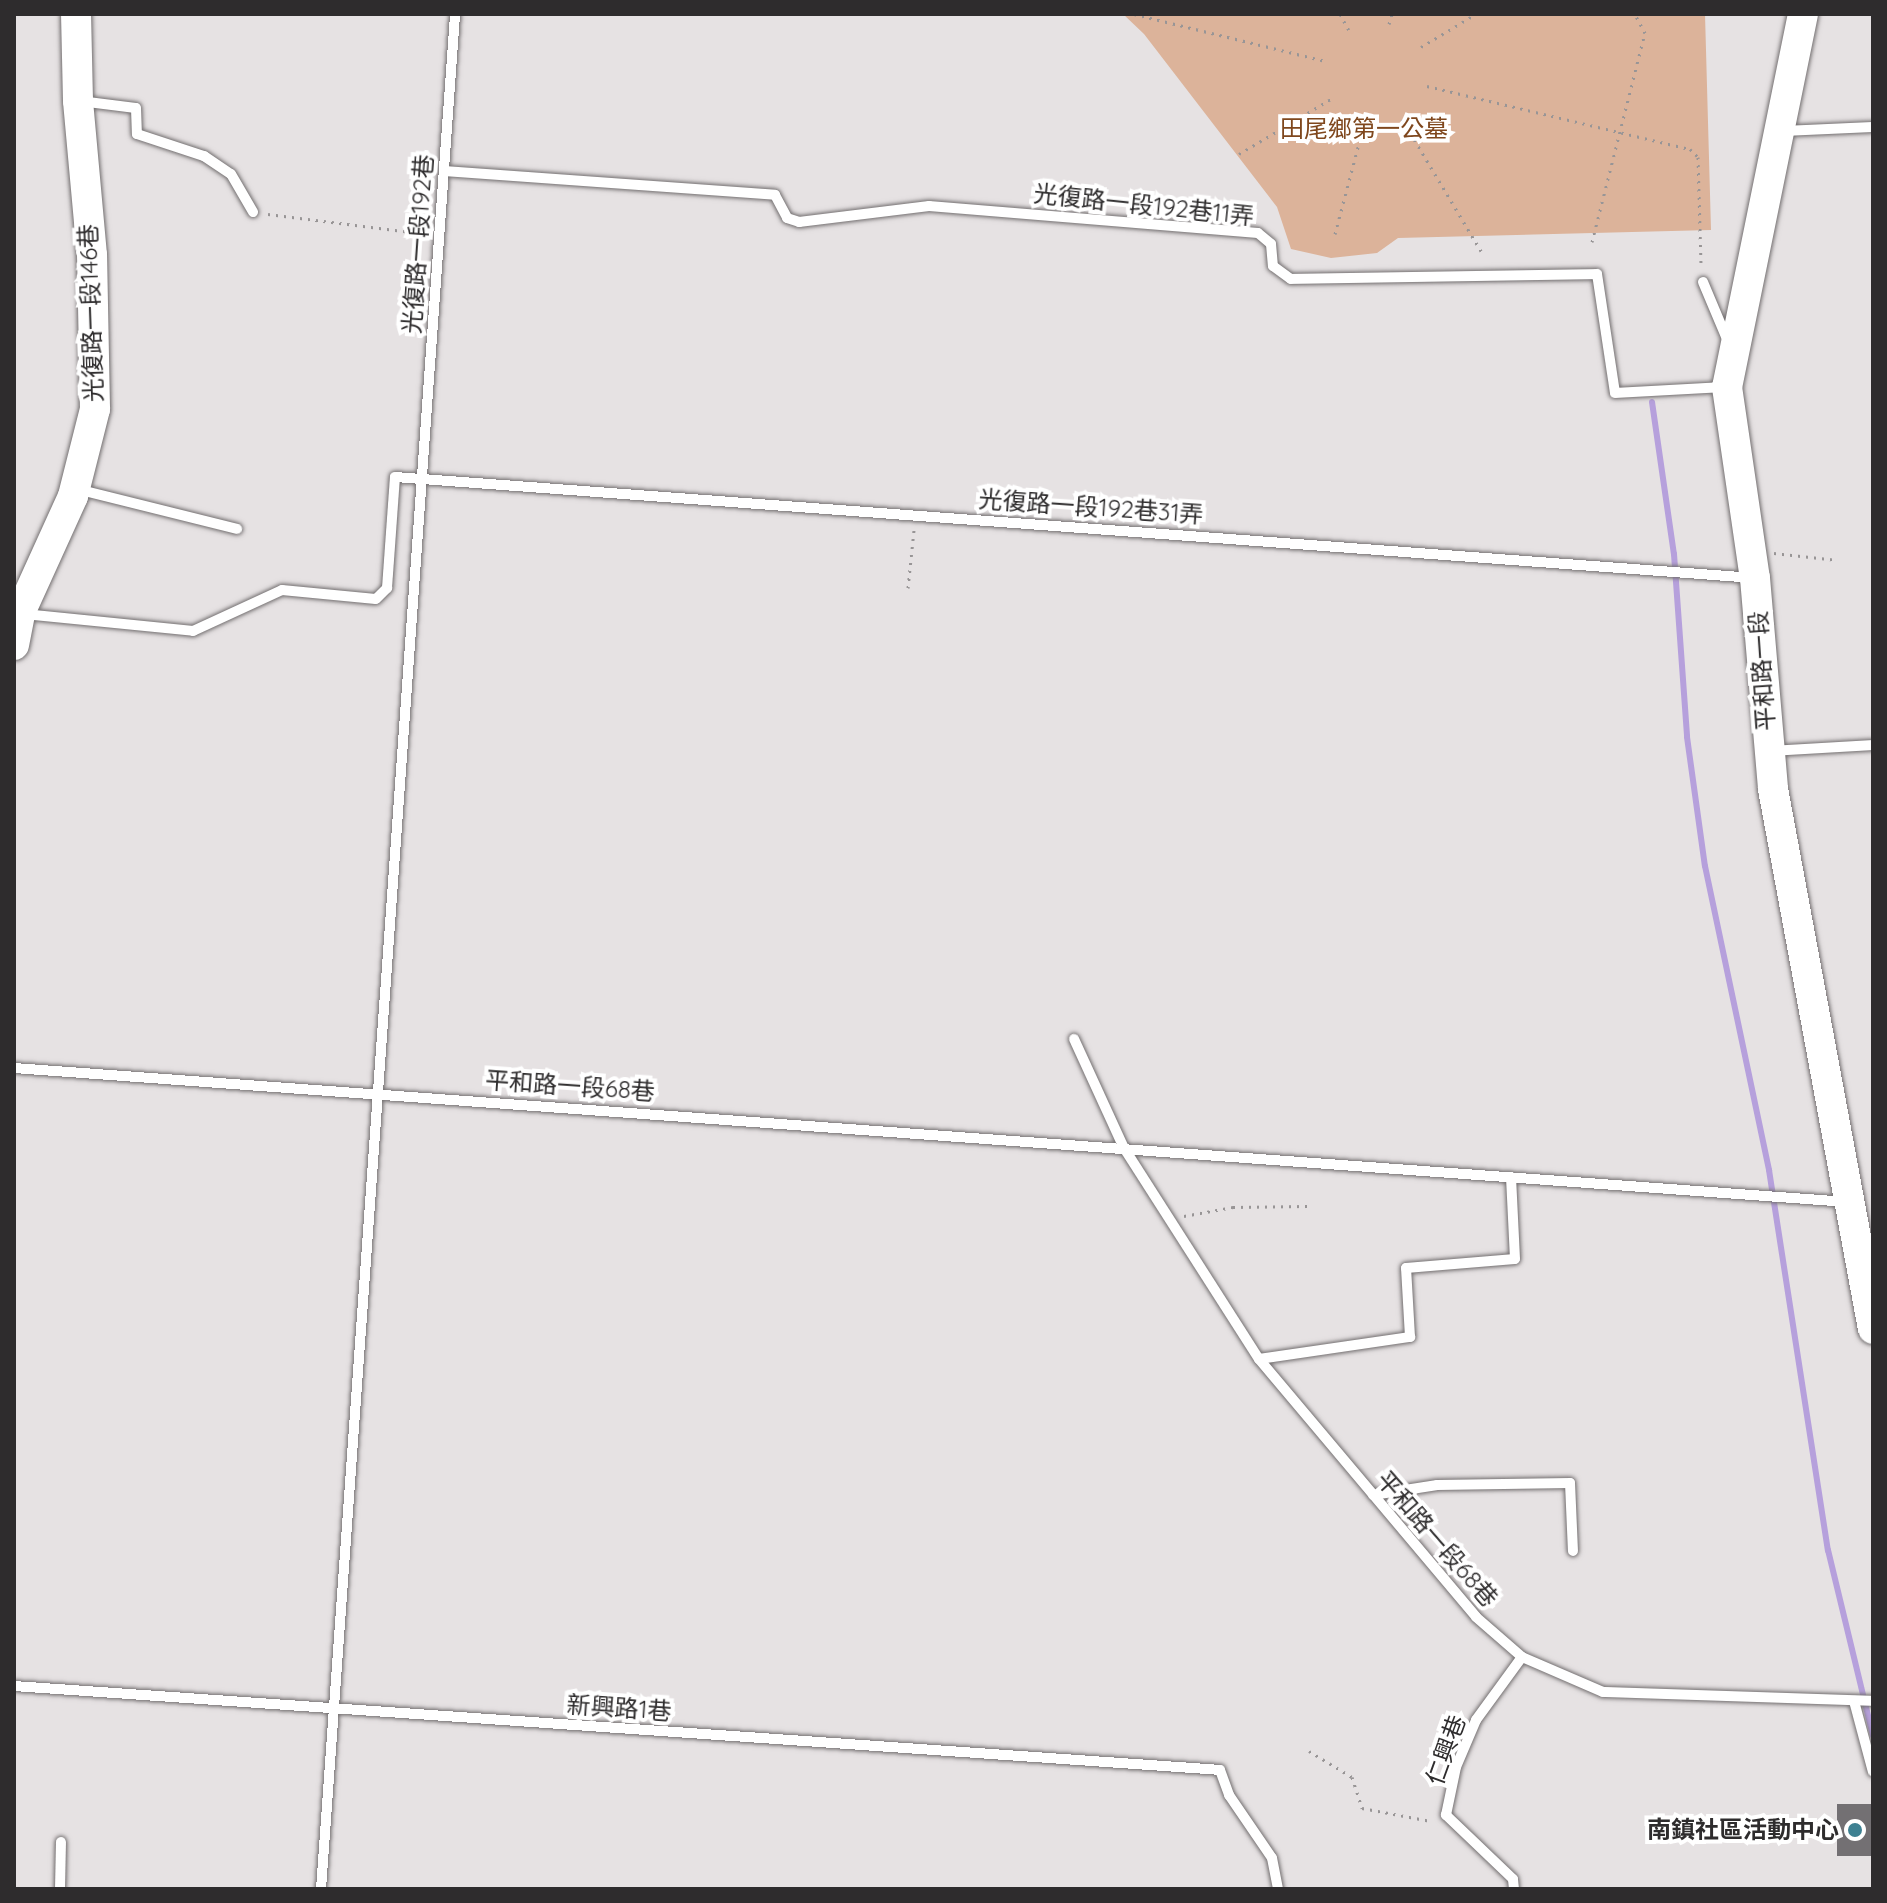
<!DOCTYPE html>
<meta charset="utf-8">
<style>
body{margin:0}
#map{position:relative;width:1887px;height:1903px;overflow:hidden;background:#e6e2e3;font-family:Quicksand,"Noto Sans TC",sans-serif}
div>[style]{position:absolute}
.green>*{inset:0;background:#dcb39a}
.stream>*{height:6px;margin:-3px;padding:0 3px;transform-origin:3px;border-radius:3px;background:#b6a0dc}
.building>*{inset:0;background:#737073;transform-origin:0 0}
.path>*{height:3px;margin-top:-1.5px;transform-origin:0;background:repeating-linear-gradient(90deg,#989596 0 2px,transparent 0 8px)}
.roads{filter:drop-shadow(0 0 2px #736f70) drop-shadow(0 0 2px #736f70)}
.lane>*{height:10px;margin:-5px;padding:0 5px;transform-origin:5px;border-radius:5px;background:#fff}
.secondary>*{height:30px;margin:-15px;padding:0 15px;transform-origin:15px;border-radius:15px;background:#fff}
.dots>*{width:22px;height:22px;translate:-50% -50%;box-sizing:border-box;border:4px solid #fff;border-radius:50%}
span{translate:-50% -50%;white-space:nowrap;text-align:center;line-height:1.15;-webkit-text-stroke:8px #fff;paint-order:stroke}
.park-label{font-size:24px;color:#7f471d}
.street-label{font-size:24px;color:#2e2c2d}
.poi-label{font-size:24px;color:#2e2c2d;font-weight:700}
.right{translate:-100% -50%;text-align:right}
.frame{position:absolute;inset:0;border:16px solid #2e2c2d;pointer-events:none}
</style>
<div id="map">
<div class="green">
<i style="clip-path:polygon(1123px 14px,1705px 14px,1711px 230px,1398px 238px,1377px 253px,1331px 258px,1291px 249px,1277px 207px,1144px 34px)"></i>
</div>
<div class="stream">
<i style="left:1652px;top:402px;width:154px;rotate:81.8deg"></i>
<i style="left:1674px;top:554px;width:183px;rotate:85.9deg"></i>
<i style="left:1687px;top:737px;width:130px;rotate:82.1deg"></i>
<i style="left:1705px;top:866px;width:311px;rotate:78.1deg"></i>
<i style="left:1769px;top:1170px;width:385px;rotate:81.2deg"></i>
<i style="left:1828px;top:1550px;width:191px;rotate:76.4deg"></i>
</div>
<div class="building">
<i style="left:1837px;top:1804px;width:36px;height:52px"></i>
</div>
<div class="path">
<i style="left:1134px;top:14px;width:198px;rotate:13.8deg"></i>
<i style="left:1340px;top:14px;width:18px;rotate:61deg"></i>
<i style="left:1389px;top:24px;width:10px;rotate:-73deg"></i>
<i style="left:1421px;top:47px;width:64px;rotate:-31deg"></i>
<i style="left:1427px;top:86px;width:270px;rotate:13.5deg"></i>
<i style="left:1690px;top:149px;width:11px;rotate:45deg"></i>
<i style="left:1698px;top:157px;width:109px;rotate:88.4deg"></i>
<i style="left:1402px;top:119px;width:154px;rotate:59.1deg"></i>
<i style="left:1239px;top:154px;width:107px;rotate:-30.9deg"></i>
<i style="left:268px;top:214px;width:160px;rotate:7.2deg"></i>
<i style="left:1335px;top:234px;width:114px;rotate:-75.2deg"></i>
<i style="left:1592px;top:242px;width:216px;rotate:-75.8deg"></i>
<i style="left:1645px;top:33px;width:21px;rotate:-118deg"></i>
<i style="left:1774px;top:553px;width:64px;rotate:6.2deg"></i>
<i style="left:908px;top:588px;width:58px;rotate:-84.1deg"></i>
<i style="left:1184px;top:1216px;width:50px;rotate:-10.4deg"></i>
<i style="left:1233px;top:1207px;width:75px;rotate:-0.8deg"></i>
<i style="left:1309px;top:1751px;width:50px;rotate:31.2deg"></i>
<i style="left:1352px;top:1777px;width:33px;rotate:72deg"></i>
<i style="left:1362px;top:1808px;width:70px;rotate:10.7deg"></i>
</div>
<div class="roads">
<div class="lane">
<i style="left:80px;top:101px;width:56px;rotate:7.1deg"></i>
<i style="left:136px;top:108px;width:26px;rotate:88deg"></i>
<i style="left:137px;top:134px;width:71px;rotate:18.2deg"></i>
<i style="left:204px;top:156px;width:32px;rotate:34deg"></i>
<i style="left:231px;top:174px;width:44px;rotate:59.9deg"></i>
<i style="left:1783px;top:131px;width:90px;rotate:-2.5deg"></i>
<i style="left:444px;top:171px;width:332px;rotate:4.1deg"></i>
<i style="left:775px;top:195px;width:26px;rotate:62deg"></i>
<i style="left:787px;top:218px;width:13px;rotate:18deg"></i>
<i style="left:799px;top:222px;width:131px;rotate:-7deg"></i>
<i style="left:929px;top:206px;width:330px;rotate:4.7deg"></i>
<i style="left:1258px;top:233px;width:17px;rotate:40deg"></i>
<i style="left:1271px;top:244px;width:22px;rotate:85deg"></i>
<i style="left:1273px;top:266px;width:22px;rotate:36deg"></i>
<i style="left:1291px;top:279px;width:306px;rotate:-0.9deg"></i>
<i style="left:1597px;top:274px;width:120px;rotate:81.4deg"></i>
<i style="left:1615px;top:393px;width:109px;rotate:-3.2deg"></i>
<i style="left:1703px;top:282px;width:62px;rotate:67.2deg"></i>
<i style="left:77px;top:489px;width:165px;rotate:14deg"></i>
<i style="left:24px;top:614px;width:170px;rotate:5.7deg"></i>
<i style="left:193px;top:631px;width:98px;rotate:-24.7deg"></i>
<i style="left:282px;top:590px;width:94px;rotate:5.5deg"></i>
<i style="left:376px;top:599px;width:16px;rotate:-45deg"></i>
<i style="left:387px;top:588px;width:111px;rotate:-85.9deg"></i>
<i style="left:395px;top:477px;width:1362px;rotate:4.25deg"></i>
<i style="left:1771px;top:751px;width:102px;rotate:-3.4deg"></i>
<i style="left:1074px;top:1039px;width:120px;rotate:65.4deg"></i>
<i style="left:1124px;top:1148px;width:250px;rotate:57.4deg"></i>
<i style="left:1259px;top:1359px;width:337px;rotate:49.9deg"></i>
<i style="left:1476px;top:1617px;width:61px;rotate:41deg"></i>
<i style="left:1522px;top:1657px;width:88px;rotate:23.4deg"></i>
<i style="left:1603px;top:1692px;width:270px;rotate:1.9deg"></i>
<i style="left:14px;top:1068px;width:1838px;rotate:4.18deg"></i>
<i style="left:1259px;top:1359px;width:153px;rotate:-8.3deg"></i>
<i style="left:1410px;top:1337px;width:69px;rotate:-93.3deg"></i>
<i style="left:1406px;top:1268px;width:109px;rotate:-4.7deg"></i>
<i style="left:1515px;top:1259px;width:82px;rotate:-92.8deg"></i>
<i style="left:1373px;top:1495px;width:65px;rotate:-8.9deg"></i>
<i style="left:1437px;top:1485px;width:133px;rotate:-0.9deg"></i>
<i style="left:1570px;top:1483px;width:68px;rotate:87.5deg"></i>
<i style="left:14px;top:1686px;width:1209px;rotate:3.98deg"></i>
<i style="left:1220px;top:1770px;width:27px;rotate:70deg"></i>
<i style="left:1229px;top:1795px;width:76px;rotate:55.7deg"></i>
<i style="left:1272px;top:1858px;width:32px;rotate:79deg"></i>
<i style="left:1854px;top:1701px;width:73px;rotate:75deg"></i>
<i style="left:60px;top:1889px;width:47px;rotate:-88.8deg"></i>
<i style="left:321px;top:1889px;width:1880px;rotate:-85.91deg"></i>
<i style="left:1514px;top:1889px;width:10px;rotate:-96deg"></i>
<i style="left:1513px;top:1879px;width:93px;rotate:-136.3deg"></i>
<i style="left:1446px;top:1815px;width:49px;rotate:-78.2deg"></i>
<i style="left:1456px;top:1767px;width:51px;rotate:-66.9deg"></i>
<i style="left:1476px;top:1720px;width:78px;rotate:-53.9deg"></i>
</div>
<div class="secondary">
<i style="left:1803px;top:14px;width:381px;rotate:101.5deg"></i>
<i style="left:1727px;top:387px;width:193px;rotate:81.7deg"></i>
<i style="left:1755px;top:578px;width:212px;rotate:85.1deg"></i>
<i style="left:1773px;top:789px;width:549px;rotate:79.51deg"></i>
<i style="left:14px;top:645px;width:33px;rotate:-79deg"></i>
<i style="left:20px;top:613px;width:128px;rotate:-65.6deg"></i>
<i style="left:73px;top:496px;width:90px;rotate:-75.8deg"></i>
<i style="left:95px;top:409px;width:154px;rotate:-91.1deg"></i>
<i style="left:92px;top:255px;width:155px;rotate:-95.2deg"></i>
<i style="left:78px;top:101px;width:87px;rotate:-91.3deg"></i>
</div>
</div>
<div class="dots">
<i style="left:1855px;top:1830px;background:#3e8192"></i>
</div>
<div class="park-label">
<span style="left:1364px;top:129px">田尾鄉第一公墓</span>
</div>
<div class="street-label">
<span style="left:1144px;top:205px;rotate:6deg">光復路一段192巷11弄</span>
<span style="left:418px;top:244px;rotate:-86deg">光復路一段192巷</span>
<span style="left:91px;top:313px;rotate:-92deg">光復路一段146巷</span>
<span style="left:1091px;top:507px;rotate:4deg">光復路一段192巷31弄</span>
<span style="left:1762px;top:671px;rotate:-94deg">平和路一段</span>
<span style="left:570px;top:1086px;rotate:4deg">平和路一段68巷</span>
<span style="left:1437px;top:1539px;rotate:49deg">平和路一段68巷</span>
<span style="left:619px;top:1708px;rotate:4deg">新興路1巷</span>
<span style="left:1446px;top:1750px;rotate:-70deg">仁興巷</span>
</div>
<div class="poi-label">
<span class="right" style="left:1839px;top:1830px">南鎮社區活動中心</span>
</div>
<div class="frame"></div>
</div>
